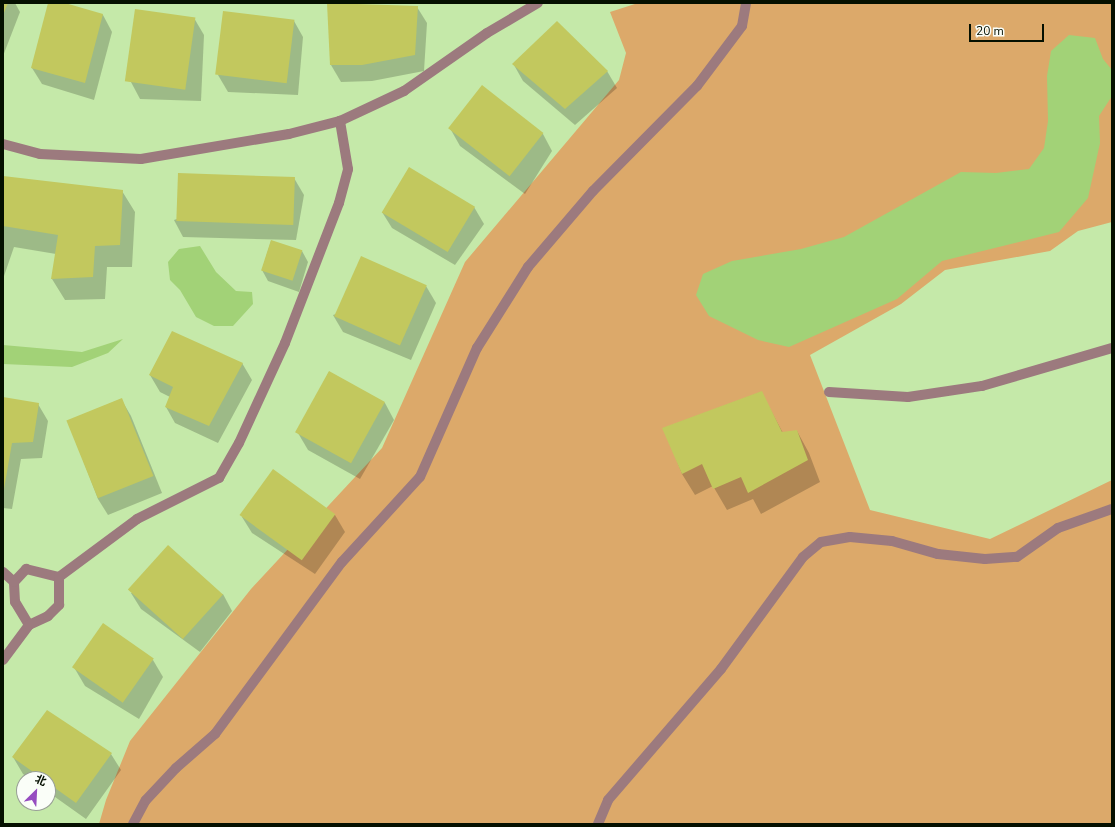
<!DOCTYPE html>
<meta charset="utf-8">
<style>
body{margin:0}
#map{position:relative;width:1115px;height:827px;overflow:hidden;background:#c5e9a9;font-family:"Nunito Sans","Noto Sans SC",sans-serif}
div>[style]{position:absolute}
.green>*{inset:0;background:#dca96a}
.water>*{inset:0;background:#a2d277}
.shadow>*{inset:0;background:#0003}
.building>*{inset:0;background:#c2c85e;transform-origin:0 0}
.minor>*{height:10px;margin:-5px;padding:0 5px;transform-origin:5px;border-radius:5px;background:#9c7a7e}
span{translate:-50% -50%;white-space:nowrap;text-align:center;line-height:1.15;-webkit-text-stroke:3px #fafef8;paint-order:stroke}
.frame{position:absolute;inset:0;border:4px solid #051000;pointer-events:none}
.north{position:absolute;left:16px;top:771px;width:40px;height:40px;box-sizing:border-box;background:#fafef8;border:1px solid #989f95;border-radius:50%;rotate:24deg;font-size:11px;font-weight:700;line-height:16px;text-align:center;color:#051000}
.north::after{content:'';display:block;margin:auto;width:14px;height:18px;background:#964dc0;clip-path:polygon(50% 0,100% 100%,50% 72%,0 100%)}
.scale{position:absolute;left:969px;top:24px;width:75px;height:18px;box-sizing:border-box;border:2px solid #051000;border-top:0;padding-left:5px;font-size:12px;line-height:14px;white-space:nowrap;color:#051000;-webkit-text-stroke:3px #fafef8;paint-order:stroke}
</style>
<div id="map">
<div class="green">
<i style="clip-path:polygon(638px 3px,1112px 3px,1112px 222px,1078px 231px,1050px 251px,945px 270px,901px 304px,810px 355px,870px 510px,990px 539px,1112px 480px,1112px 824px,99px 824px,106px 800px,130px 741px,251px 589px,382px 448px,465px 262px,619px 80px,626px 53px,610px 12px)"></i>
</div>
<div class="water">
<i style="clip-path:polygon(1069px 35px,1095px 38px,1103px 59px,1112px 70px,1112px 96px,1099px 116px,1100px 143px,1088px 198px,1059px 232px,942px 261px,897px 299px,789px 347px,758px 340px,709px 316px,696px 295px,703px 274px,732px 261px,801px 249px,844px 237px,961px 172px,996px 173px,1029px 169px,1044px 148px,1048px 121px,1047px 76px,1051px 51px)"></i>
<i style="clip-path:polygon(200px 246px,216px 272px,236px 291px,252px 292px,253px 304px,233px 326px,214px 326px,196px 317px,180px 290px,170px 280px,168px 262px,179px 249px)"></i>
<i style="clip-path:polygon(123px 339px,108px 353px,72px 367px,3px 364px,3px 345px,82px 352px)"></i>
</div>
<div class="shadow">
<i style="clip-path:polygon(3px 3px,15px 3px,20px 12px,3px 56px)"></i>
<i style="clip-path:polygon(49px 3px,61px 3px,103px 15px,112px 32px,94px 100px,42px 84px,32px 68px)"></i>
<i style="clip-path:polygon(417px 7px,427px 23px,424px 71px,372px 81px,341px 82px,331px 65px)"></i>
<i style="clip-path:polygon(136px 11px,194px 18px,204px 35px,201px 101px,140px 99px,131px 82px)"></i>
<i style="clip-path:polygon(294px 21px,303px 37px,298px 95px,228px 92px,218px 75px)"></i>
<i style="clip-path:polygon(514px 65px,607px 71px,617px 88px,575px 125px,523px 81px)"></i>
<i style="clip-path:polygon(451px 130px,543px 134px,552px 151px,525px 194px,460px 146px)"></i>
<i style="clip-path:polygon(3px 177px,122px 191px,135px 212px,132px 267px,107px 267px,105px 299px,65px 300px,52px 279px,56px 254px,14px 247px,3px 279px)"></i>
<i style="clip-path:polygon(294px 178px,304px 195px,296px 240px,183px 237px,174px 220px)"></i>
<i style="clip-path:polygon(474px 207px,484px 224px,455px 265px,392px 228px,382px 212px)"></i>
<i style="clip-path:polygon(271px 241px,302px 251px,308px 262px,299px 292px,268px 281px,262px 270px)"></i>
<i style="clip-path:polygon(426px 286px,436px 303px,411px 360px,343px 332px,333px 315px)"></i>
<i style="clip-path:polygon(242px 363px,252px 380px,218px 443px,175px 423px,166px 407px,170px 397px,160px 392px,150px 375px)"></i>
<i style="clip-path:polygon(329px 372px,385px 403px,394px 420px,360px 479px,308px 450px,298px 433px)"></i>
<i style="clip-path:polygon(761px 392px,783px 433px,797px 431px,809px 453px,820px 482px,761px 514px,753px 499px,727px 510px,713px 486px,695px 495px,682px 474px,664px 428px)"></i>
<i style="clip-path:polygon(3px 398px,38px 404px,48px 421px,42px 458px,21px 459px,12px 509px,3px 508px)"></i>
<i style="clip-path:polygon(121px 399px,131px 416px,162px 493px,108px 515px,98px 499px,68px 421px)"></i>
<i style="clip-path:polygon(335px 515px,345px 532px,315px 574px,252px 533px,242px 517px)"></i>
<i style="clip-path:polygon(131px 593px,223px 594px,232px 611px,200px 652px,141px 609px)"></i>
<i style="clip-path:polygon(153px 660px,163px 677px,139px 719px,85px 686px,75px 669px)"></i>
<i style="clip-path:polygon(111px 754px,121px 770px,86px 819px,48px 792px,48px 779px,30px 779px,23px 774px,13px 757px)"></i>
</div>
<div class="building">
<i style="clip-path:polygon(3px 3px,8px 3px,3px 15px)"></i>
<i style="clip-path:polygon(48px 3px,65px 3px,103px 14px,85px 83px,31px 68px)"></i>
<i style="clip-path:polygon(327px 3px,418px 6px,415px 55px,362px 65px,330px 65px)"></i>
<i style="left:135px;top:9px;width:61px;height:73px;rotate:8deg"></i>
<i style="left:223px;top:11px;width:72px;height:64px;rotate:7deg"></i>
<i style="clip-path:polygon(557px 21px,608px 71px,565px 109px,512px 64px)"></i>
<i style="left:482px;top:85px;width:78px;height:55px;rotate:38deg"></i>
<i style="left:409px;top:167px;width:77px;height:53px;rotate:31deg"></i>
<i style="left:178px;top:173px;width:117px;height:48px;rotate:2deg"></i>
<i style="clip-path:polygon(3px 176px,123px 190px,120px 245px,95px 246px,93px 277px,51px 279px,58px 235px,3px 226px)"></i>
<i style="left:271px;top:240px;width:33px;height:32px;rotate:18deg"></i>
<i style="left:361px;top:256px;width:72px;height:66px;rotate:24deg"></i>
<i style="clip-path:polygon(172px 331px,243px 363px,209px 426px,165px 407px,173px 387px,149px 375px)"></i>
<i style="left:329px;top:371px;width:64px;height:70px;rotate:29deg"></i>
<i style="clip-path:polygon(762px 391px,782px 432px,797px 430px,808px 460px,748px 493px,741px 477px,713px 489px,702px 464px,682px 474px,662px 428px)"></i>
<i style="clip-path:polygon(3px 397px,39px 403px,33px 442px,12px 443px,4px 489px)"></i>
<i style="left:122px;top:398px;width:84px;height:60px;rotate:68deg"></i>
<i style="left:273px;top:469px;width:77px;height:57px;rotate:36deg"></i>
<i style="left:168px;top:545px;width:74px;height:60px;rotate:42deg"></i>
<i style="left:103px;top:623px;width:62px;height:54px;rotate:35deg"></i>
<i style="clip-path:polygon(47px 710px,112px 753px,76px 803px,48px 783px,48px 779px,43px 779px,12px 757px)"></i>
</div>
<div class="minor">
<i style="left:3px;top:144px;width:38px;rotate:15deg"></i>
<i style="left:40px;top:154px;width:101px;rotate:2.8deg"></i>
<i style="left:141px;top:159px;width:150px;rotate:-9.6deg"></i>
<i style="left:289px;top:134px;width:53px;rotate:-14.3deg"></i>
<i style="left:340px;top:121px;width:71px;rotate:-25.1deg"></i>
<i style="left:404px;top:91px;width:101px;rotate:-34.9deg"></i>
<i style="left:487px;top:33px;width:59px;rotate:-30.5deg"></i>
<i style="left:829px;top:392px;width:79px;rotate:3.6deg"></i>
<i style="left:908px;top:397px;width:75px;rotate:-8.5deg"></i>
<i style="left:982px;top:386px;width:135px;rotate:-16.3deg"></i>
<i style="left:3px;top:572px;width:15px;rotate:42deg"></i>
<i style="left:29px;top:625px;width:27px;rotate:-121deg"></i>
<i style="left:15px;top:602px;width:20px;rotate:-93deg"></i>
<i style="left:14px;top:582px;width:18px;rotate:-47deg"></i>
<i style="left:26px;top:569px;width:34px;rotate:14deg"></i>
<i style="left:3px;top:660px;width:44px;rotate:-53.4deg"></i>
<i style="left:29px;top:625px;width:21px;rotate:-25deg"></i>
<i style="left:48px;top:616px;width:16px;rotate:-45deg"></i>
<i style="left:59px;top:605px;width:28px;rotate:-90deg"></i>
<i style="left:59px;top:577px;width:97px;rotate:-36.6deg"></i>
<i style="left:137px;top:519px;width:92px;rotate:-26.6deg"></i>
<i style="left:219px;top:478px;width:40px;rotate:-60.3deg"></i>
<i style="left:239px;top:443px;width:110px;rotate:-65.3deg"></i>
<i style="left:285px;top:343px;width:150px;rotate:-68.9deg"></i>
<i style="left:339px;top:203px;width:35px;rotate:-75deg"></i>
<i style="left:348px;top:169px;width:49px;rotate:-99.5deg"></i>
<i style="left:133px;top:824px;width:27px;rotate:-62deg"></i>
<i style="left:146px;top:800px;width:44px;rotate:-46.8deg"></i>
<i style="left:176px;top:768px;width:52px;rotate:-41.1deg"></i>
<i style="left:215px;top:734px;width:214px;rotate:-53.6deg"></i>
<i style="left:342px;top:562px;width:115px;rotate:-47.5deg"></i>
<i style="left:420px;top:477px;width:141px;rotate:-66.2deg"></i>
<i style="left:477px;top:348px;width:96px;rotate:-57.8deg"></i>
<i style="left:528px;top:267px;width:100px;rotate:-49.5deg"></i>
<i style="left:593px;top:191px;width:148px;rotate:-45.3deg"></i>
<i style="left:697px;top:86px;width:75px;rotate:-53.1deg"></i>
<i style="left:742px;top:26px;width:23px;rotate:-80deg"></i>
<i style="left:598px;top:824px;width:26px;rotate:-67deg"></i>
<i style="left:608px;top:800px;width:173px;rotate:-49.2deg"></i>
<i style="left:721px;top:669px;width:139px;rotate:-53.8deg"></i>
<i style="left:803px;top:557px;width:23px;rotate:-40deg"></i>
<i style="left:821px;top:542px;width:29px;rotate:-10deg"></i>
<i style="left:850px;top:537px;width:42px;rotate:5.4deg"></i>
<i style="left:892px;top:541px;width:48px;rotate:15.8deg"></i>
<i style="left:938px;top:554px;width:47px;rotate:6.1deg"></i>
<i style="left:985px;top:559px;width:32px;rotate:-4deg"></i>
<i style="left:1017px;top:557px;width:50px;rotate:-35.3deg"></i>
<i style="left:1058px;top:528px;width:57px;rotate:-19.4deg"></i>
</div>
<div class="frame"></div>
<div class="north">北</div>
<div class="scale">20 m</div>
</div>
